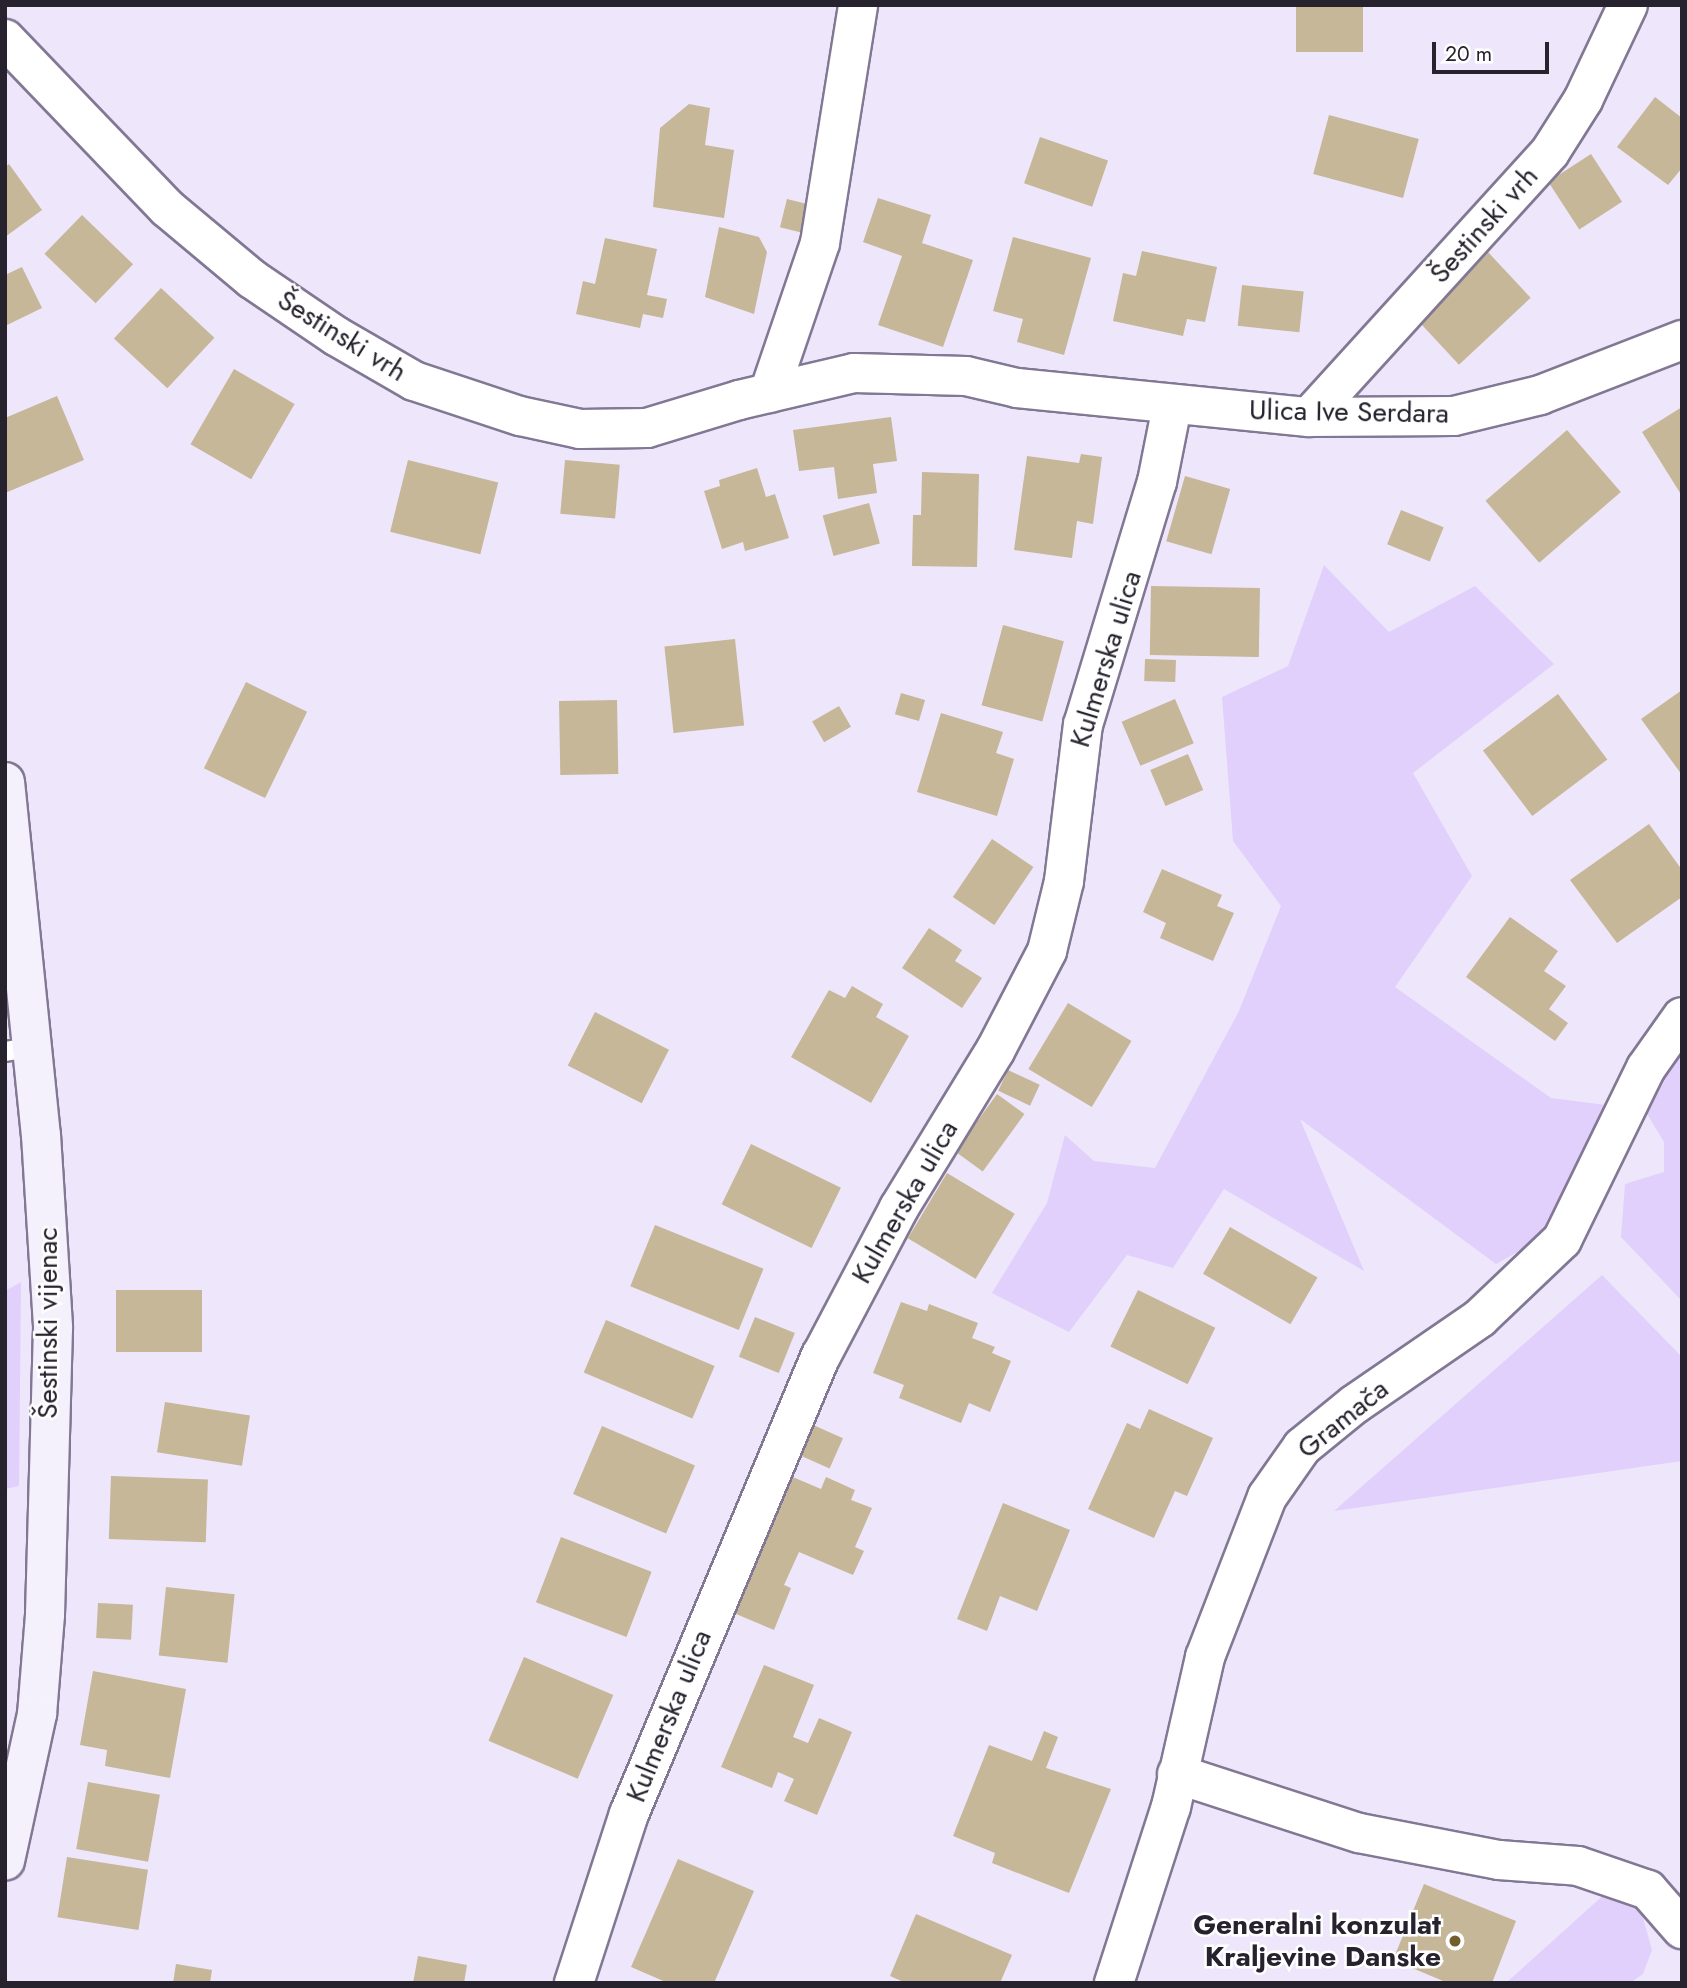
<!DOCTYPE html>
<meta charset="utf-8">
<style>
body{margin:0}
#map{position:relative;width:1687px;height:1988px;overflow:hidden;background:#eee7fb;font-family:Jost,sans-serif}
div>[style]{position:absolute}
[style*='--x']{left:calc(var(--x)*1px);top:calc(var(--y)*1px);width:calc(var(--w)*1px);rotate:calc(var(--a)*1deg)}
.green>*{inset:0;background:#e0d0fb}
.building>*{inset:0;background:#c5b798;transform-origin:0 0}
.roads{filter:drop-shadow(2px 0 #827894) drop-shadow(-2px 0 #827894) drop-shadow(0 2px #827894) drop-shadow(0 -2px #827894)}
.service>*{height:19px;margin:-9.5px;padding:0 9.5px;transform-origin:9.5px;border-radius:9.5px;background:#fff}
.minor>*{height:38px;margin:-19px;padding:0 19px;transform-origin:19px;border-radius:19px;background:#fff}
.tertiary>*{height:38px;margin:-19px;padding:0 19px;transform-origin:19px;border-radius:19px;background:#fff}
.secondary>*{height:38px;margin:-19px;padding:0 19px;transform-origin:19px;border-radius:19px;background:#f5f1fc}
.dots>*{width:19px;height:19px;translate:-50% -50%;box-sizing:border-box;border:4px solid #fff;border-radius:50%}
span{translate:-50% -50%;white-space:nowrap;text-align:center;line-height:1.15;-webkit-text-stroke:5px #fff;paint-order:stroke}
.street-label{font-size:28px;color:#27232e}
.poi-label{font-size:28px;color:#27232e;font-weight:700}
.right{translate:-100% -50%;text-align:right}
.frame{position:absolute;inset:0;border:7px solid #27232e;pointer-events:none}
.scale{position:absolute;left:1432px;top:42px;width:117px;height:32px;box-sizing:border-box;border:4px solid #27232e;border-top:0;padding-left:9px;font-size:21px;line-height:24px;white-space:nowrap;color:#27232e;-webkit-text-stroke:5px #fff;paint-order:stroke}
</style>
<div id="map">
<div class="green">
<i style="clip-path:polygon(1324px 565px,1389px 632px,1475px 586px,1554px 664px,1413px 773px,1472px 876px,1395px 987px,1551px 1098px,1606px 1105px,1537px 1241px,1496px 1264px,1300px 1119px,1364px 1271px,1224px 1189px,1173px 1268px,1127px 1255px,1069px 1332px,992px 1293px,1047px 1203px,1065px 1135px,1094px 1161px,1155px 1168px,1239px 1011px,1281px 906px,1233px 841px,1222px 697px,1288px 666px)"></i>
<i style="clip-path:polygon(1682px 1049px,1682px 1301px,1621px 1237px,1625px 1184px,1664px 1172px,1664px 1142px,1644px 1109px,1660px 1076px)"></i>
<i style="clip-path:polygon(1602px 1275px,1682px 1357px,1682px 1461px,1334px 1511px)"></i>
<i style="clip-path:polygon(21px 1282px,19px 1486px,5px 1489px,5px 1291px)"></i>
<i style="clip-path:polygon(1608px 1891px,1641px 1911px,1652px 1950px,1643px 1974px,1630px 1983px,1506px 1983px)"></i>
</div>
<div class="building">
<i style="left:1296px;top:5px;width:67px;height:47px"></i>
<i style="clip-path:polygon(1655px 97px,1682px 118px,1682px 168px,1668px 185px,1617px 147px)"></i>
<i style="clip-path:polygon(689px 104px,710px 108px,705px 145px,734px 150px,724px 218px,653px 207px,660px 128px)"></i>
<i style="left:1329px;top:115px;width:93px;height:61px;rotate:15deg"></i>
<i style="left:1040px;top:137px;width:72px;height:49px;rotate:19deg"></i>
<i style="left:1591px;top:154px;width:57px;height:51px;rotate:57deg"></i>
<i style="clip-path:polygon(9px 164px,42px 210px,5px 237px,5px 167px)"></i>
<i style="clip-path:polygon(878px 198px,931px 215px,922px 243px,973px 260px,943px 347px,878px 325px,902px 256px,863px 242px)"></i>
<i style="left:787px;top:199px;width:25px;height:29px;rotate:14deg"></i>
<i style="left:82px;top:215px;width:71px;height:54px;rotate:44deg"></i>
<i style="clip-path:polygon(719px 227px,759px 237px,767px 252px,754px 314px,705px 297px)"></i>
<i style="clip-path:polygon(1013px 237px,1091px 258px,1064px 355px,1017px 342px,1023px 319px,993px 311px)"></i>
<i style="clip-path:polygon(605px 238px,657px 249px,647px 295px,667px 299px,663px 318px,643px 314px,640px 328px,576px 314px,583px 281px,595px 284px)"></i>
<i style="clip-path:polygon(1142px 251px,1217px 267px,1205px 322px,1187px 319px,1183px 336px,1113px 321px,1123px 273px,1136px 276px)"></i>
<i style="left:1487px;top:251px;width:64px;height:98px;rotate:47deg"></i>
<i style="clip-path:polygon(22px 267px,42px 308px,5px 326px,5px 275px)"></i>
<i style="left:1242px;top:285px;width:62px;height:41px;rotate:6deg"></i>
<i style="left:161px;top:288px;width:73px;height:69px;rotate:43deg"></i>
<i style="left:234px;top:369px;width:70px;height:87px;rotate:30deg"></i>
<i style="clip-path:polygon(57px 396px,84px 460px,5px 493px,5px 418px)"></i>
<i style="clip-path:polygon(1682px 407px,1682px 496px,1642px 432px)"></i>
<i style="clip-path:polygon(891px 417px,897px 461px,873px 464px,877px 493px,838px 499px,834px 467px,799px 471px,793px 430px)"></i>
<i style="left:1567px;top:430px;width:82px;height:108px;rotate:49deg"></i>
<i style="clip-path:polygon(1081px 454px,1102px 457px,1093px 524px,1077px 521px,1072px 558px,1014px 550px,1027px 456px,1079px 463px)"></i>
<i style="left:408px;top:460px;width:93px;height:74px;rotate:14deg"></i>
<i style="left:565px;top:460px;width:55px;height:54px;rotate:5deg"></i>
<i style="clip-path:polygon(757px 468px,766px 497px,775px 494px,789px 538px,745px 551px,743px 542px,722px 549px,704px 491px,720px 486px,719px 480px)"></i>
<i style="clip-path:polygon(922px 472px,979px 474px,977px 567px,912px 566px,913px 515px,921px 515px)"></i>
<i style="left:1185px;top:476px;width:47px;height:68px;rotate:16deg"></i>
<i style="left:869px;top:503px;width:42px;height:48px;rotate:75deg"></i>
<i style="left:1401px;top:510px;width:46px;height:37px;rotate:22deg"></i>
<i style="left:1151px;top:586px;width:109px;height:69px;rotate:1deg"></i>
<i style="left:1003px;top:625px;width:63px;height:83px;rotate:15deg"></i>
<i style="left:735px;top:639px;width:87px;height:71px;rotate:84deg"></i>
<i style="left:1145px;top:659px;width:31px;height:22px;rotate:2deg"></i>
<i style="left:246px;top:682px;width:68px;height:96px;rotate:26deg"></i>
<i style="clip-path:polygon(1682px 690px,1682px 775px,1641px 719px)"></i>
<i style="left:901px;top:693px;width:25px;height:22px;rotate:16deg"></i>
<i style="left:1558px;top:694px;width:82px;height:94px;rotate:53deg"></i>
<i style="left:1175px;top:699px;width:48px;height:58px;rotate:67deg"></i>
<i style="left:617px;top:700px;width:74px;height:58px;rotate:89deg"></i>
<i style="left:839px;top:706px;width:24px;height:31px;rotate:60deg"></i>
<i style="clip-path:polygon(941px 713px,1003px 732px,996px 753px,1014px 759px,997px 816px,917px 792px)"></i>
<i style="left:1188px;top:754px;width:39px;height:41px;rotate:67deg"></i>
<i style="clip-path:polygon(1649px 824px,1682px 870px,1682px 897px,1617px 943px,1570px 880px)"></i>
<i style="left:992px;top:839px;width:50px;height:70px;rotate:34deg"></i>
<i style="clip-path:polygon(1162px 869px,1222px 895px,1217px 906px,1234px 913px,1213px 961px,1160px 938px,1166px 923px,1143px 912px)"></i>
<i style="clip-path:polygon(1510px 917px,1558px 951px,1544px 971px,1566px 986px,1549px 1009px,1568px 1023px,1555px 1041px,1466px 977px)"></i>
<i style="clip-path:polygon(929px 928px,962px 950px,955px 961px,982px 978px,962px 1008px,902px 968px)"></i>
<i style="clip-path:polygon(852px 986px,883px 1004px,876px 1017px,909px 1036px,871px 1103px,791px 1057px,829px 990px,845px 998px)"></i>
<i style="left:1068px;top:1003px;width:74px;height:77px;rotate:31deg"></i>
<i style="left:595px;top:1012px;width:83px;height:60px;rotate:27deg"></i>
<i style="left:1008px;top:1070px;width:35px;height:23px;rotate:25deg"></i>
<i style="left:997px;top:1094px;width:34px;height:71px;rotate:36deg"></i>
<i style="left:751px;top:1144px;width:100px;height:67px;rotate:26deg"></i>
<i style="left:947px;top:1173px;width:79px;height:76px;rotate:31deg"></i>
<i style="left:655px;top:1225px;width:117px;height:66px;rotate:22deg"></i>
<i style="left:1230px;top:1227px;width:101px;height:54px;rotate:30deg"></i>
<i style="left:116px;top:1290px;width:86px;height:62px"></i>
<i style="left:1138px;top:1290px;width:86px;height:63px;rotate:26deg"></i>
<i style="clip-path:polygon(901px 1302px,927px 1311px,929px 1304px,978px 1323px,972px 1338px,995px 1347px,992px 1353px,1011px 1361px,990px 1412px,969px 1403px,961px 1423px,899px 1398px,904px 1385px,873px 1373px)"></i>
<i style="left:755px;top:1317px;width:43px;height:43px;rotate:22deg"></i>
<i style="left:606px;top:1320px;width:118px;height:57px;rotate:23deg"></i>
<i style="left:165px;top:1402px;width:86px;height:51px;rotate:9deg"></i>
<i style="clip-path:polygon(1149px 1409px,1213px 1438px,1187px 1496px,1175px 1491px,1154px 1538px,1088px 1509px,1127px 1423px,1140px 1429px)"></i>
<i style="left:811px;top:1424px;width:35px;height:33px;rotate:24deg"></i>
<i style="left:602px;top:1426px;width:101px;height:74px;rotate:23deg"></i>
<i style="clip-path:polygon(788px 1475px,821px 1489px,826px 1477px,855px 1490px,851px 1500px,872px 1508px,855px 1547px,864px 1551px,853px 1575px,799px 1552px,784px 1585px,791px 1588px,774px 1630px,729px 1611px)"></i>
<i style="left:111px;top:1476px;width:97px;height:63px;rotate:2deg"></i>
<i style="clip-path:polygon(1003px 1503px,1070px 1530px,1037px 1611px,1000px 1596px,987px 1631px,957px 1619px)"></i>
<i style="left:561px;top:1537px;width:97px;height:70px;rotate:21deg"></i>
<i style="left:166px;top:1587px;width:69px;height:69px;rotate:6deg"></i>
<i style="left:98px;top:1603px;width:35px;height:35px;rotate:3deg"></i>
<i style="left:524px;top:1657px;width:97px;height:91px;rotate:23deg"></i>
<i style="clip-path:polygon(764px 1665px,814px 1685px,793px 1737px,808px 1743px,819px 1718px,852px 1732px,817px 1815px,784px 1801px,794px 1779px,778px 1772px,772px 1788px,721px 1767px)"></i>
<i style="clip-path:polygon(93px 1671px,186px 1689px,170px 1778px,105px 1766px,107px 1750px,80px 1745px)"></i>
<i style="clip-path:polygon(1044px 1731px,1058px 1737px,1046px 1768px,1111px 1789px,1069px 1893px,992px 1863px,995px 1853px,953px 1836px,989px 1745px,1032px 1761px)"></i>
<i style="left:88px;top:1782px;width:73px;height:68px;rotate:10deg"></i>
<i style="left:67px;top:1857px;width:82px;height:61px;rotate:9deg"></i>
<i style="clip-path:polygon(678px 1859px,754px 1891px,714px 1983px,668px 1983px,631px 1967px)"></i>
<i style="clip-path:polygon(1424px 1884px,1516px 1921px,1492px 1983px,1448px 1983px,1393px 1960px)"></i>
<i style="clip-path:polygon(916px 1914px,1012px 1955px,1000px 1983px,906px 1983px,890px 1976px)"></i>
<i style="clip-path:polygon(418px 1956px,467px 1965px,464px 1983px,413px 1983px)"></i>
<i style="clip-path:polygon(176px 1964px,212px 1970px,210px 1983px,173px 1983px)"></i>
</div>
<div class="roads">
<div class="service">
<i style="--x:5;--y:1051;--w:28;--a:-10"></i>
</div>
<div class="minor">
<i style="--x:769;--y:393;--w:158;--a:-71.2"></i>
<i style="--x:820;--y:243;--w:241;--a:-80.9"></i>
<i style="--x:1177;--y:1774;--w:191;--a:18"></i>
<i style="--x:1359;--y:1833;--w:143;--a:10.9"></i>
<i style="--x:1499;--y:1860;--w:79;--a:4.3"></i>
<i style="--x:1578;--y:1866;--w:74;--a:18.9"></i>
<i style="--x:1648;--y:1890;--w:52;--a:48.9"></i>
<i style="--x:574;--y:1983;--w:178;--a:-72"></i>
<i style="--x:629;--y:1814;--w:497;--a:-67.3"></i>
<i style="--x:821;--y:1356;--w:167;--a:-62.2"></i>
<i style="--x:899;--y:1208;--w:184;--a:-58.6"></i>
<i style="--x:995;--y:1051;--w:113;--a:-62.5"></i>
<i style="--x:1047;--y:951;--w:72;--a:-76.3"></i>
<i style="--x:1064;--y:881;--w:157;--a:-83.1"></i>
<i style="--x:1083;--y:725;--w:254;--a:-73.1"></i>
<i style="--x:1157;--y:482;--w:77;--a:-78.8"></i>
<i style="--x:1114;--y:1983;--w:185;--a:-72.1"></i>
<i style="--x:1171;--y:1807;--w:154;--a:-77.2"></i>
<i style="--x:1205;--y:1657;--w:172;--a:-68.8"></i>
<i style="--x:1267;--y:1497;--w:61;--a:-55"></i>
<i style="--x:1302;--y:1447;--w:68;--a:-39.1"></i>
<i style="--x:1355;--y:1404;--w:152;--a:-34.5"></i>
<i style="--x:1480;--y:1318;--w:113;--a:-43.6"></i>
<i style="--x:1562;--y:1240;--w:191;--a:-64"></i>
<i style="--x:1646;--y:1068;--w:62;--a:-54.8"></i>
</div>
<div class="tertiary">
<i style="--x:5;--y:39;--w:234;--a:46.2"></i>
<i style="--x:167;--y:208;--w:111;--a:39.9"></i>
<i style="--x:252;--y:279;--w:102;--a:34.2"></i>
<i style="--x:336;--y:336;--w:90;--a:30"></i>
<i style="--x:414;--y:381;--w:112;--a:18.3"></i>
<i style="--x:520;--y:416;--w:61;--a:12.2"></i>
<i style="--x:580;--y:429;--w:67;--a:-0.9"></i>
<i style="--x:647;--y:428;--w:96;--a:-16.9"></i>
<i style="--x:739;--y:400;--w:118;--a:-13.2"></i>
<i style="--x:854;--y:373;--w:112;--a:1.5"></i>
<i style="--x:966;--y:376;--w:52;--a:13.2"></i>
<i style="--x:1017;--y:388;--w:293;--a:5.7"></i>
<i style="--x:1309;--y:417;--w:145;--a:-0.4"></i>
<i style="--x:1454;--y:416;--w:89;--a:-13.7"></i>
<i style="--x:1540;--y:395;--w:152;--a:-21.2"></i>
<i style="--x:1309;--y:417;--w:358;--a:-47.7"></i>
<i style="--x:1550;--y:152;--w:62;--a:-57.6"></i>
<i style="--x:1583;--y:100;--w:105;--a:-64.7"></i>
</div>
<div class="secondary">
<i style="--x:5;--y:782;--w:355;--a:84.2"></i>
<i style="--x:41;--y:1135;--w:193;--a:86.4"></i>
<i style="--x:53;--y:1328;--w:287;--a:91.6"></i>
<i style="--x:45;--y:1615;--w:99;--a:94.6"></i>
<i style="--x:37;--y:1714;--w:150;--a:102.3"></i>
</div>
</div>
<div class="dots">
<i style="left:1455px;top:1941px;background:#735e2d"></i>
</div>
<div class="street-label">
<span style="left:1484px;top:225px;rotate:-48deg">Šestinski vrh</span>
<span style="left:342px;top:336px;rotate:32deg">Šestinski vrh</span>
<span style="left:1349px;top:412px;rotate:1deg">Ulica Ive Serdara</span>
<span style="left:1106px;top:659px;rotate:-73deg">Kulmerska ulica</span>
<span style="left:905px;top:1202px;rotate:-60deg">Kulmerska ulica</span>
<span style="left:48px;top:1323px;rotate:-90deg">Šestinski vijenac</span>
<span style="left:1343px;top:1419px;rotate:-39deg">Gramača</span>
<span style="left:669px;top:1716px;rotate:-68deg">Kulmerska ulica</span>
</div>
<div class="poi-label">
<span class="right" style="left:1441px;top:1941px">Generalni konzulat<br>Kraljevine Danske</span>
</div>
<div class="frame"></div>
<div class="scale">20 m</div>
</div>
